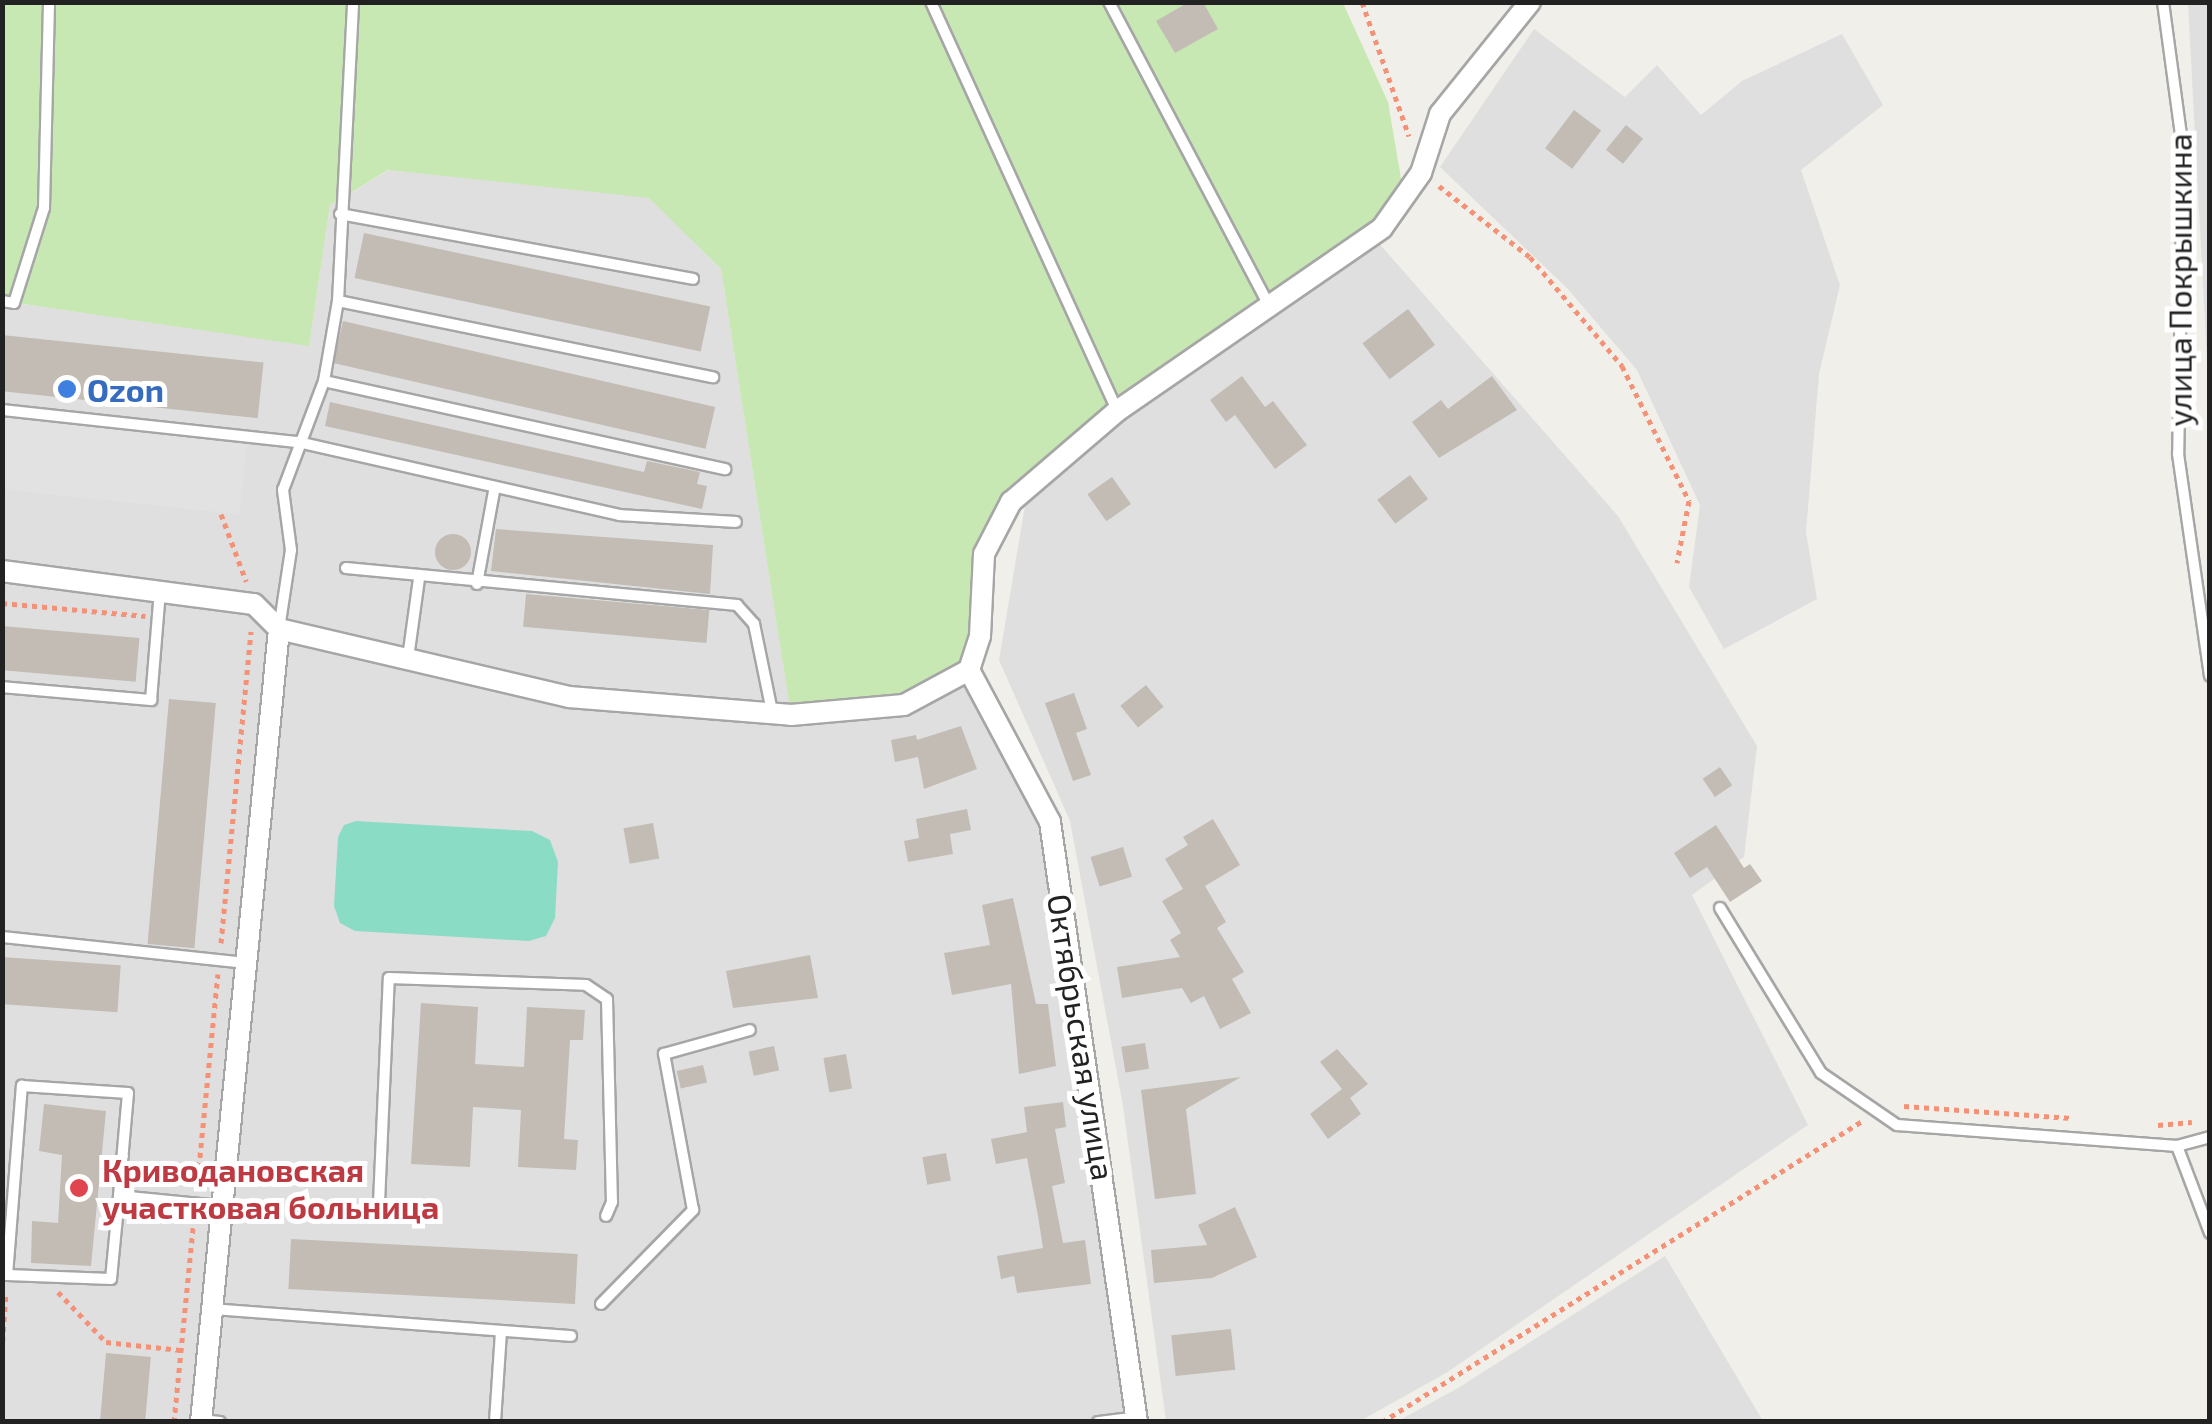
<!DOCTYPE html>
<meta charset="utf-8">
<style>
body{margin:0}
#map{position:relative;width:2212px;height:1424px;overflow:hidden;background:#f1efe9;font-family:"Exo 2",sans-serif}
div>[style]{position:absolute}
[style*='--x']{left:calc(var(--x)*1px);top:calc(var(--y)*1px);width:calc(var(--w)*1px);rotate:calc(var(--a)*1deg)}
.residential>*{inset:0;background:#e0dfdf}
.grass>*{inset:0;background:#c7e8b2}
.pitch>*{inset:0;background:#8bdcc5}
.parking>*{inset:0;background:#e2e2e2;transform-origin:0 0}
.building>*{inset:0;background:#c2bcb5;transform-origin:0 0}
.round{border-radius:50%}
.path>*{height:5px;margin-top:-2.5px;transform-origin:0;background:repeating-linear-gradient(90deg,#f49177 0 5px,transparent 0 10px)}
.roads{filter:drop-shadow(2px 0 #a6a6a6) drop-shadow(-2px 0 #a6a6a6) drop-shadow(0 2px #a6a6a6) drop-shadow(0 -2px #a6a6a6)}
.lane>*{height:10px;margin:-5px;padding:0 5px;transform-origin:5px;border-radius:5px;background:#fff}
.street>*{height:20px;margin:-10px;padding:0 10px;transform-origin:10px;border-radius:10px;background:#fff}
.dots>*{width:28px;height:28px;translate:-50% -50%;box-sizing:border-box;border:5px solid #fff;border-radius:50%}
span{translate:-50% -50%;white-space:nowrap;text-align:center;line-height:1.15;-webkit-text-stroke:10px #fff;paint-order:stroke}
.street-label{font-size:32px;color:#222}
.shop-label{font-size:32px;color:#366cbe;font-weight:700}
.left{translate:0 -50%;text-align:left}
.health-label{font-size:32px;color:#be3a42;font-weight:700}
.frame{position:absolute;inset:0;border:5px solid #222;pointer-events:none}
</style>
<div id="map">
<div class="residential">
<i style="clip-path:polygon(2188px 3px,2209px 3px,2209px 398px)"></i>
<i style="clip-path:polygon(1534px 29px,1625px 97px,1657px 65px,1701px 115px,1742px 81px,1842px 34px,1883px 105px,1801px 170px,1840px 285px,1819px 374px,1806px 532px,1817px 599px,1724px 649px,1689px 587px,1700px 505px,1637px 370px,1567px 288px,1440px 167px)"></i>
<i style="clip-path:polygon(389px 170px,649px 197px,721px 269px,791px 714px,969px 670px,1050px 822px,1137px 1421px,3px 1421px,2px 301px,309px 345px,330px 205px)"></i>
<i style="clip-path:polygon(1377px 241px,1618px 516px,1757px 746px,1744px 857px,1692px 895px,1808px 1125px,1446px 1373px,1360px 1421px,1166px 1421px,1123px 1106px,1070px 821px,999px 660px,1027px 494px,1063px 451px)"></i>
<i style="clip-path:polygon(1665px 1256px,1763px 1421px,1398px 1421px,1458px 1388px)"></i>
</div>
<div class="grass">
<i style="clip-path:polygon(2px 3px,1343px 3px,1388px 102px,1405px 202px,1011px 502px,984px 554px,969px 670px,904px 705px,791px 715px,721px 269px,649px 198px,388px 170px,330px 205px,309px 346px,3px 301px)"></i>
</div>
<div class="pitch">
<i style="clip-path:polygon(356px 821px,532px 831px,550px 840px,558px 862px,555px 918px,546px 936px,529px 941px,355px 931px,340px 923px,334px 906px,338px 837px,344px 825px)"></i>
</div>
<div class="parking">
<i style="left:3px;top:410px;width:246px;height:79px;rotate:6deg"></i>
</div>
<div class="building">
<i style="clip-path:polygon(1189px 2px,1203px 2px,1218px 29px,1175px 53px,1156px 21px)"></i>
<i style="left:1574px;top:110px;width:34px;height:48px;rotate:37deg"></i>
<i style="left:1626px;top:125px;width:22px;height:32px;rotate:39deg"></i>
<i style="left:364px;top:233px;width:354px;height:46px;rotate:12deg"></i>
<i style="left:1408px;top:309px;width:45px;height:57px;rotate:53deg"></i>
<i style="left:343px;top:321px;width:382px;height:43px;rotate:13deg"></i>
<i style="left:2px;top:335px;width:263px;height:56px;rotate:6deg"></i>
<i style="clip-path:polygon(1242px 376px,1265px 407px,1273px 401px,1307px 445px,1275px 469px,1235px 415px,1226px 422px,1210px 400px)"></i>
<i style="clip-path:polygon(1492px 376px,1517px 410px,1439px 458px,1412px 422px,1441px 400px,1448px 409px)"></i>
<i style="clip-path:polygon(330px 402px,644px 472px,647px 461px,700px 472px,697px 484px,707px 486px,702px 509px,325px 426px)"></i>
<i style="left:1410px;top:475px;width:30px;height:41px;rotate:53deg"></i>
<i style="left:1112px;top:477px;width:33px;height:30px;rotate:55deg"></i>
<i style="clip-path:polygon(496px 529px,713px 545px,710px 594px,491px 571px)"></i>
<i class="round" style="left:435px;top:534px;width:36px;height:36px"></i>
<i style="left:526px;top:594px;width:184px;height:33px;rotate:5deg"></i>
<i style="left:2px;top:626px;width:138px;height:44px;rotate:5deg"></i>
<i style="left:1146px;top:685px;width:28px;height:33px;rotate:51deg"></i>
<i style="clip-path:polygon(1074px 693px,1087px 729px,1076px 733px,1091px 775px,1073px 781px,1045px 703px)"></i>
<i style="left:169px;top:699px;width:47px;height:246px;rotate:5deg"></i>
<i style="clip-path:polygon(961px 726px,977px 769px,924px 789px,918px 757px,895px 762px,891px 740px,916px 735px,917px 740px)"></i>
<i style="left:1720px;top:767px;width:22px;height:21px;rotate:56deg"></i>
<i style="clip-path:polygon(967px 809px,971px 830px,950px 834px,953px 854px,908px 862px,904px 841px,919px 838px,916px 819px)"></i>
<i style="clip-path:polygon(1213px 819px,1240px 865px,1205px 886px,1226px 922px,1217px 928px,1244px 972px,1232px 979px,1251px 1013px,1220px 1029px,1204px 996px,1191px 1003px,1182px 988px,1122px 998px,1117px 967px,1180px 957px,1170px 940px,1181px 933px,1162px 901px,1183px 889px,1165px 859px,1188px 845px,1183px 837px)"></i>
<i style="left:653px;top:823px;width:36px;height:30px;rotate:80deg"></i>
<i style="clip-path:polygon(1716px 825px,1744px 868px,1750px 864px,1762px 881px,1730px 902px,1707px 867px,1690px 878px,1674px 853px)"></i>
<i style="left:1123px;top:847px;width:31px;height:34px;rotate:73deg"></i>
<i style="clip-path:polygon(1013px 898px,1036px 1004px,1048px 1004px,1056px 1066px,1019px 1074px,1011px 984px,952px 995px,944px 953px,990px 945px,982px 905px)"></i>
<i style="clip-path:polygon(810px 955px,818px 998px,733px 1008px,726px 971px)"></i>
<i style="left:2px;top:957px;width:119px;height:47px;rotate:4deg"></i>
<i style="clip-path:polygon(421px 1003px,478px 1007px,475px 1064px,524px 1067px,527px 1007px,585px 1010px,583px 1040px,570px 1040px,564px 1139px,578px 1140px,576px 1170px,518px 1167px,521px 1110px,473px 1107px,470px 1167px,411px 1164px)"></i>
<i style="left:1145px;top:1043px;width:26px;height:24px;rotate:81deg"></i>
<i style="left:774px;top:1046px;width:25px;height:26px;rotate:78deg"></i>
<i style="clip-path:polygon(1337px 1049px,1368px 1084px,1350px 1098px,1361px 1114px,1328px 1139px,1310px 1114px,1342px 1089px,1320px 1062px)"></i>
<i style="left:846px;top:1054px;width:35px;height:23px;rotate:80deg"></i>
<i style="left:703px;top:1065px;width:18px;height:27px;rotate:77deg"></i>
<i style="clip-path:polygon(1241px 1077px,1186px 1109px,1196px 1194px,1155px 1199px,1141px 1090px)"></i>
<i style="clip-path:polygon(1063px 1102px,1066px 1127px,1055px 1129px,1065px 1183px,1052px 1186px,1063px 1243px,1085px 1240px,1091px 1284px,1017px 1293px,1014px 1276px,1001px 1279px,997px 1256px,1043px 1248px,1038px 1216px,1027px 1158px,996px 1164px,991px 1139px,1027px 1132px,1024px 1107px)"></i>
<i style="clip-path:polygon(44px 1104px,106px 1111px,91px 1266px,31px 1263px,32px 1221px,58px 1223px,62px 1155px,39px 1151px)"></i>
<i style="left:946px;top:1153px;width:28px;height:24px;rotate:80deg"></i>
<i style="clip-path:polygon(1235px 1207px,1257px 1257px,1212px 1278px,1154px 1283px,1151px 1250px,1207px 1245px,1198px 1225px)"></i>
<i style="left:291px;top:1239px;width:287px;height:50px;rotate:3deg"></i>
<i style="left:1231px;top:1329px;width:41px;height:60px;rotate:84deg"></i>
<i style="left:106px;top:1353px;width:45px;height:69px;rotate:5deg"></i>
</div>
<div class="path">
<i style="--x:1362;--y:2;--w:142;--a:70.7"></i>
<i style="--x:1439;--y:186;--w:115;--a:38"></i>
<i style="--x:1530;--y:257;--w:143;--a:49.8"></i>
<i style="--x:1622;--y:366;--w:151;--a:63.6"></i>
<i style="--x:1689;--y:501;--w:63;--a:101"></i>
<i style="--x:221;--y:514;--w:72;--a:69.5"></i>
<i style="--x:2;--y:603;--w:144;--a:5.2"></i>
<i style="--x:221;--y:943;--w:313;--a:-84.5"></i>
<i style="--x:1904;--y:1106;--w:168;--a:4.1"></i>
<i style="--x:2158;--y:1125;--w:34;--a:-5"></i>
<i style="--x:197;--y:1187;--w:214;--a:-84.4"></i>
<i style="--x:58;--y:1292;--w:69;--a:46.2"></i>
<i style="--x:106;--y:1342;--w:75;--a:6.1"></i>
<i style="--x:2;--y:1351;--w:58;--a:-86.1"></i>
<i style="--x:174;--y:1422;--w:205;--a:-84.4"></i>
<i style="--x:1382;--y:1422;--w:567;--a:-32.09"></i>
</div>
<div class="roads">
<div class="lane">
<i style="--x:931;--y:2;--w:448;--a:65.5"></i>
<i style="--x:1109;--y:2;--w:345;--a:62.2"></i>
<i style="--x:2163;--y:2;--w:148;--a:82.3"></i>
<i style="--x:2183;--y:149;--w:305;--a:90.9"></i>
<i style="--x:2178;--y:454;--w:224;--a:81.8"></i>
<i style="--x:340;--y:214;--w:359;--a:10.4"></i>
<i style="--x:2;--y:301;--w:12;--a:9"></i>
<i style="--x:14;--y:303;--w:100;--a:-72.5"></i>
<i style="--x:44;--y:208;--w:206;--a:-88.6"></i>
<i style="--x:338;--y:301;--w:383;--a:11.5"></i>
<i style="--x:324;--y:381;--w:411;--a:12.4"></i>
<i style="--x:2;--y:410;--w:298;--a:6.2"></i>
<i style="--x:298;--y:442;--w:329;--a:12.8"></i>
<i style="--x:619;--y:515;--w:117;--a:3.4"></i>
<i style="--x:346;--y:568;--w:393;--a:5.4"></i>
<i style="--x:737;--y:605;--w:25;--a:48"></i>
<i style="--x:754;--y:624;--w:90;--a:78.4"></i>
<i style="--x:477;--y:584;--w:95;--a:-79.6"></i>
<i style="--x:279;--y:629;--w:80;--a:-81.4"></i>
<i style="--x:291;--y:550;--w:61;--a:-97.6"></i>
<i style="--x:283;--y:490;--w:116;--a:-69.4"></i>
<i style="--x:324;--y:381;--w:81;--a:-80.1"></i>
<i style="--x:338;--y:301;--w:299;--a:-87.1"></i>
<i style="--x:408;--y:658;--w:80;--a:-82.1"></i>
<i style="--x:2;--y:687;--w:150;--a:5"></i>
<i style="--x:151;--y:700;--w:109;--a:-85.3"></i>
<i style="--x:1720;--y:908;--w:193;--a:58.5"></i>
<i style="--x:1821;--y:1073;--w:92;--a:34.4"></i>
<i style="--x:1897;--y:1125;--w:281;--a:4.3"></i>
<i style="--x:2177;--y:1146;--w:34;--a:-15"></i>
<i style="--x:2;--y:937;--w:245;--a:6.1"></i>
<i style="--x:2177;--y:1146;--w:93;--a:69.2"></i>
<i style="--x:119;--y:1196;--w:83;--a:95.5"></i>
<i style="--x:111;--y:1279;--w:104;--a:-177.8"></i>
<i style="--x:7;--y:1275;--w:190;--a:-85.5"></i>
<i style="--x:22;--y:1086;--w:106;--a:3.8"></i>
<i style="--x:128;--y:1093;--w:103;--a:95"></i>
<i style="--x:119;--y:1196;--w:102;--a:5.6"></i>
<i style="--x:379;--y:1203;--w:225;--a:-87.5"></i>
<i style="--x:389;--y:978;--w:197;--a:2"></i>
<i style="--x:586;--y:985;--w:25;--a:34"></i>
<i style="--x:607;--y:999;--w:203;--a:88.6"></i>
<i style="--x:612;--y:1202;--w:15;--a:113"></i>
<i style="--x:601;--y:1304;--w:132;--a:-45.6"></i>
<i style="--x:693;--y:1210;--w:159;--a:-100.5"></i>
<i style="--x:664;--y:1054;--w:89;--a:-15.6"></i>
<i style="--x:212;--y:1309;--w:360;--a:4.3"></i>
<i style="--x:201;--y:1420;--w:19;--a:6"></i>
<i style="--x:495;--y:1422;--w:90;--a:-86.2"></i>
<i style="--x:1098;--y:1422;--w:38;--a:-7"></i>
</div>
<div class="street">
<i style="--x:2;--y:571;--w:254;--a:7.5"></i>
<i style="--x:254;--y:604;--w:35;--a:45"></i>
<i style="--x:279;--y:629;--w:298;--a:13.2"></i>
<i style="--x:569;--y:697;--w:223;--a:4.6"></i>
<i style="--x:791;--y:715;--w:113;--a:-5.1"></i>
<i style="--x:904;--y:705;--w:74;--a:-28.3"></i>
<i style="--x:969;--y:670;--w:36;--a:-72"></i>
<i style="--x:980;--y:636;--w:82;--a:-87.2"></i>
<i style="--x:984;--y:554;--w:59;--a:-62.6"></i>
<i style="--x:1011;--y:502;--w:140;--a:-40.6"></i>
<i style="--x:1117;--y:411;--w:322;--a:-34.6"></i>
<i style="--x:1382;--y:228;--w:67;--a:-54.7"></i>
<i style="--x:1421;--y:173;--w:62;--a:-72.1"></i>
<i style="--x:1440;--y:114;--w:144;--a:-51.2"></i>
<i style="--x:969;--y:670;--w:172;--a:61.9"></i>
<i style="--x:1050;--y:822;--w:606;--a:81.75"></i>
<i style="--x:201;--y:1422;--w:797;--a:-84.38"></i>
</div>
</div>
<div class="dots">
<i style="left:67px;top:389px;background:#3f7fe0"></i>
<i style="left:79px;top:1188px;background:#e0444e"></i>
</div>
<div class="street-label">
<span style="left:2179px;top:280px;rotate:-90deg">улица Покрышкина</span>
<span style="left:1082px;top:1037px;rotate:81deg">Октябрьская улица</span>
</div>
<div class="shop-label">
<span class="left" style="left:87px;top:389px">Ozon</span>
</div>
<div class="health-label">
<span class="left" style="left:102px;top:1188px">Криводановская<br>участковая больница</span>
</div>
<div class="frame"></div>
</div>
